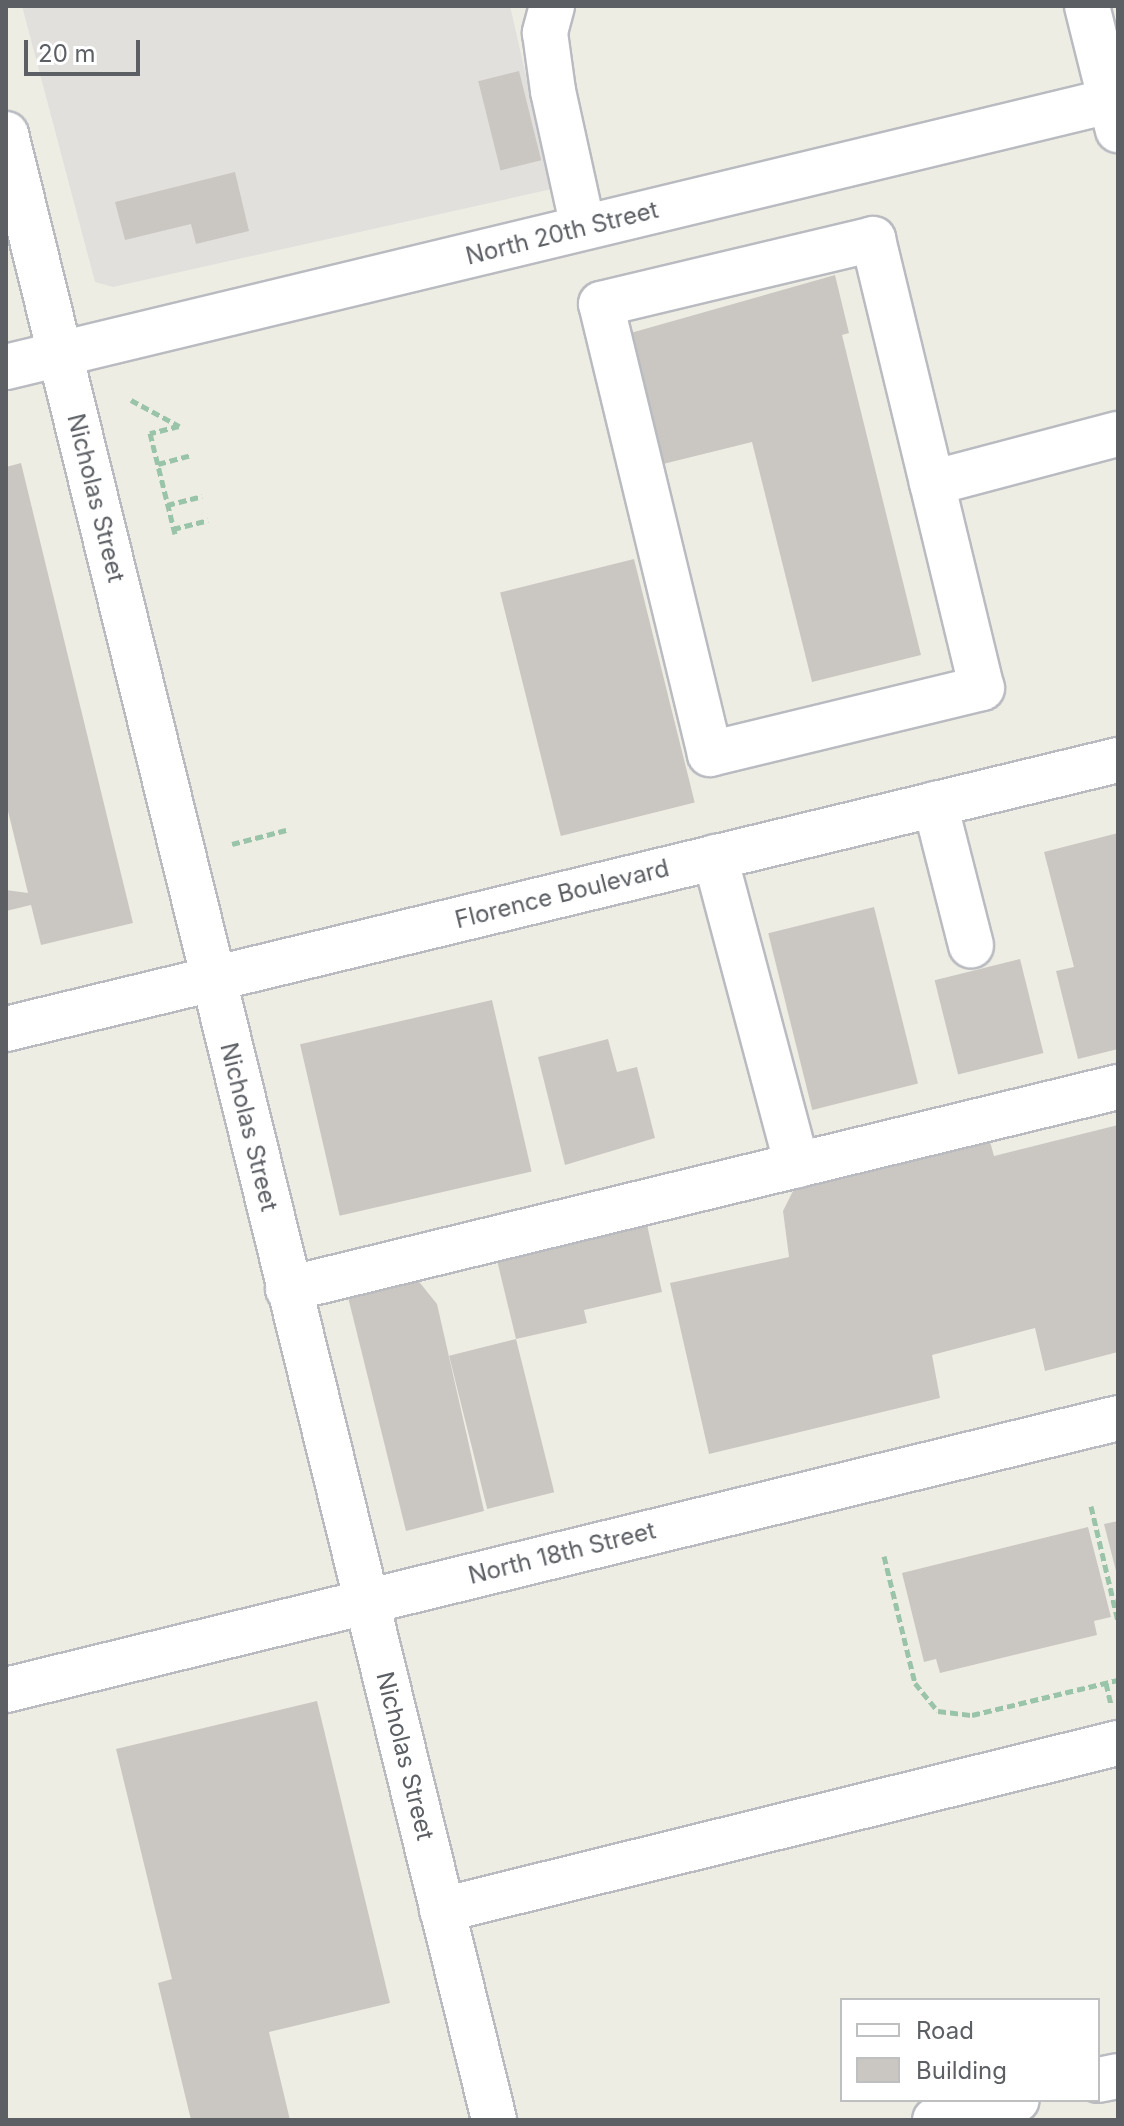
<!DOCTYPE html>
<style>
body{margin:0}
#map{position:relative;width:1124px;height:2126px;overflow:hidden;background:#eeede4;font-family:Inter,sans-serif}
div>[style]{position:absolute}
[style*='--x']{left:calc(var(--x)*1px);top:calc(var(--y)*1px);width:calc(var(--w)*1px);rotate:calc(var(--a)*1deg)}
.industrial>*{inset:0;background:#e2e0dc}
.building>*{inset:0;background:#cac7c2;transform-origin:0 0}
.path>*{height:5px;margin-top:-2.5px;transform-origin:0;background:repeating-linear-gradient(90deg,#99c4a9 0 8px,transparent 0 12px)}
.roads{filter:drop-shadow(2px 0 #b9bbc0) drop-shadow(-2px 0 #b9bbc0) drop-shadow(0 2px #b9bbc0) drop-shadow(0 -2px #b9bbc0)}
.minor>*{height:44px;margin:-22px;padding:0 22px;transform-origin:22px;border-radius:22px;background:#fff}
span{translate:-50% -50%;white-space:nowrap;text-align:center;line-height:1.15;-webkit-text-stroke:7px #fff;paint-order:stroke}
.street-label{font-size:24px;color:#5c5f64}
.frame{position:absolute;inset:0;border:8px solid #5c5f64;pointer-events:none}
.legend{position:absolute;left:840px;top:1998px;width:260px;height:104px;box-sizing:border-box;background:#fff;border:2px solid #bebfc1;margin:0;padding:10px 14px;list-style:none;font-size:24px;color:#5c5f64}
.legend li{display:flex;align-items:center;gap:16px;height:40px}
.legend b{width:40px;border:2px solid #bebfc1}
.scale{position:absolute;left:24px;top:40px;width:116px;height:36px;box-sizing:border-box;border:4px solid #5c5f64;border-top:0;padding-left:10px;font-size:24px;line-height:28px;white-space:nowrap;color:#5c5f64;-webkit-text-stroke:6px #fff;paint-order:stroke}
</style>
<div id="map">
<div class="industrial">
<i style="clip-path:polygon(22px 6px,510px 6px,552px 189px,113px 287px,95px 282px)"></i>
</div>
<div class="building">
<i style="left:519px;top:71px;width:92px;height:42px;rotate:76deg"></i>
<i style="clip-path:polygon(235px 172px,249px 231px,196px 244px,191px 224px,125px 240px,115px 202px)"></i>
<i style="clip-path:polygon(835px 275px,849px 333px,842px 335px,921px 655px,812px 682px,752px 442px,659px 465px,627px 334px)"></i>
<i style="clip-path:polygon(21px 463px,133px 923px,41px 945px,31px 905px,6px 911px,6px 890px,28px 893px,6px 803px,6px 467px)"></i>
<i style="left:634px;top:559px;width:251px;height:138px;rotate:76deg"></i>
<i style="clip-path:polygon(1118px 833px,1118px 1049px,1078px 1059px,1056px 971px,1074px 967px,1044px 852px)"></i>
<i style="left:874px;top:907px;width:182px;height:109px;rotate:76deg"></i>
<i style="left:1020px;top:959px;width:97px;height:88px;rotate:76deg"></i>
<i style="left:492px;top:1000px;width:176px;height:197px;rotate:77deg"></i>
<i style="clip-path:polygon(608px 1039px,617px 1072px,637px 1067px,655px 1138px,565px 1165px,538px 1057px)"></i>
<i style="clip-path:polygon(1118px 1125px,1118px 1352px,1045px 1371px,1035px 1328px,932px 1355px,940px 1398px,709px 1454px,670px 1283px,789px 1257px,783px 1211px,796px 1185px,989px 1138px,994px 1156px)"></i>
<i style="clip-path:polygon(646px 1220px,662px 1292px,584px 1310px,587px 1323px,516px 1339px,495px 1252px)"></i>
<i style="clip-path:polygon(412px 1273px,437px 1304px,484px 1511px,406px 1531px,346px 1289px)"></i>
<i style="left:516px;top:1339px;width:158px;height:69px;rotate:76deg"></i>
<i style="clip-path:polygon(1118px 1521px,1118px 1575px,1117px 1575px,1104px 1524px)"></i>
<i style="clip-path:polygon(1088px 1527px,1111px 1617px,1094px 1621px,1097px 1635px,940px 1673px,936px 1659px,924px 1662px,902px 1573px)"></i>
<i style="clip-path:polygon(317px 1701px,390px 2003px,269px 2032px,290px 2120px,191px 2120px,158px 1983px,172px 1979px,116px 1749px)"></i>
</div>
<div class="path">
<i style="--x:131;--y:400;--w:55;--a:28.4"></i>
<i style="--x:179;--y:426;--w:30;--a:166"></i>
<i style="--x:150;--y:433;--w:104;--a:76.1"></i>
<i style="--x:158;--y:464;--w:35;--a:-15"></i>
<i style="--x:167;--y:505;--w:36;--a:-14"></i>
<i style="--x:173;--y:529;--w:36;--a:-14"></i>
<i style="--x:232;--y:844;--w:56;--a:-14.5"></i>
<i style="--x:1091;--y:1506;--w:118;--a:76.8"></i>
<i style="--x:884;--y:1556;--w:131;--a:76.3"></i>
<i style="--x:915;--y:1683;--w:36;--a:51"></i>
<i style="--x:938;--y:1711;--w:34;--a:7"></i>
<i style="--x:972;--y:1715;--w:150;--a:-13.5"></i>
<i style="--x:1106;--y:1683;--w:23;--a:77"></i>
</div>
<div class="roads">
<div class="minor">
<i style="--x:552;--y:6;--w:28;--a:105"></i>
<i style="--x:545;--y:33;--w:59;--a:82.1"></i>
<i style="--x:553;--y:91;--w:139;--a:77.6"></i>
<i style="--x:1087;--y:6;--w:128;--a:76"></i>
<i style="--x:6;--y:134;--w:2045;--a:76.19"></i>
<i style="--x:873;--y:239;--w:462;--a:76.4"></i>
<i style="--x:982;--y:688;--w:280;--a:166.4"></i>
<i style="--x:710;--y:754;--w:463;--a:-103.6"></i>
<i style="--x:601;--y:304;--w:280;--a:-13.4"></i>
<i style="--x:6;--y:367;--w:1144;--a:-13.55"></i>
<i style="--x:932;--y:483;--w:192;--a:-14.8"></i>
<i style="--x:935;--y:804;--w:146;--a:75.7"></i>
<i style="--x:715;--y:857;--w:319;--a:75.1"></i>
<i style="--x:6;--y:1029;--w:1144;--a:-13.6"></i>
<i style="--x:288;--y:1289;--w:854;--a:-13.68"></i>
<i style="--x:6;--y:1690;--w:1145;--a:-13.74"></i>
<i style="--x:442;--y:1910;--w:696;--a:-13.88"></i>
<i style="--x:1098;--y:2080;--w:20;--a:-11"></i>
<i style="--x:935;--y:2120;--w:84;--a:-13.7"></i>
</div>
</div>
<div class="street-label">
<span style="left:562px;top:233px;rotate:-14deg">North 20th Street</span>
<span style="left:96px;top:498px;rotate:76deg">Nicholas Street</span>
<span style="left:562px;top:894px;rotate:-14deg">Florence Boulevard</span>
<span style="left:249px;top:1127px;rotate:76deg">Nicholas Street</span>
<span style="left:562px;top:1553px;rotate:-14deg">North 18th Street</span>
<span style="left:405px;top:1756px;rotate:76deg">Nicholas Street</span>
</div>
<div class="frame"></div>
<ul class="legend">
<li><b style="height:10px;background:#fff"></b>Road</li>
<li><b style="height:22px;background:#cac7c2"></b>Building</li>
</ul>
<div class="scale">20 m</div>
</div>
